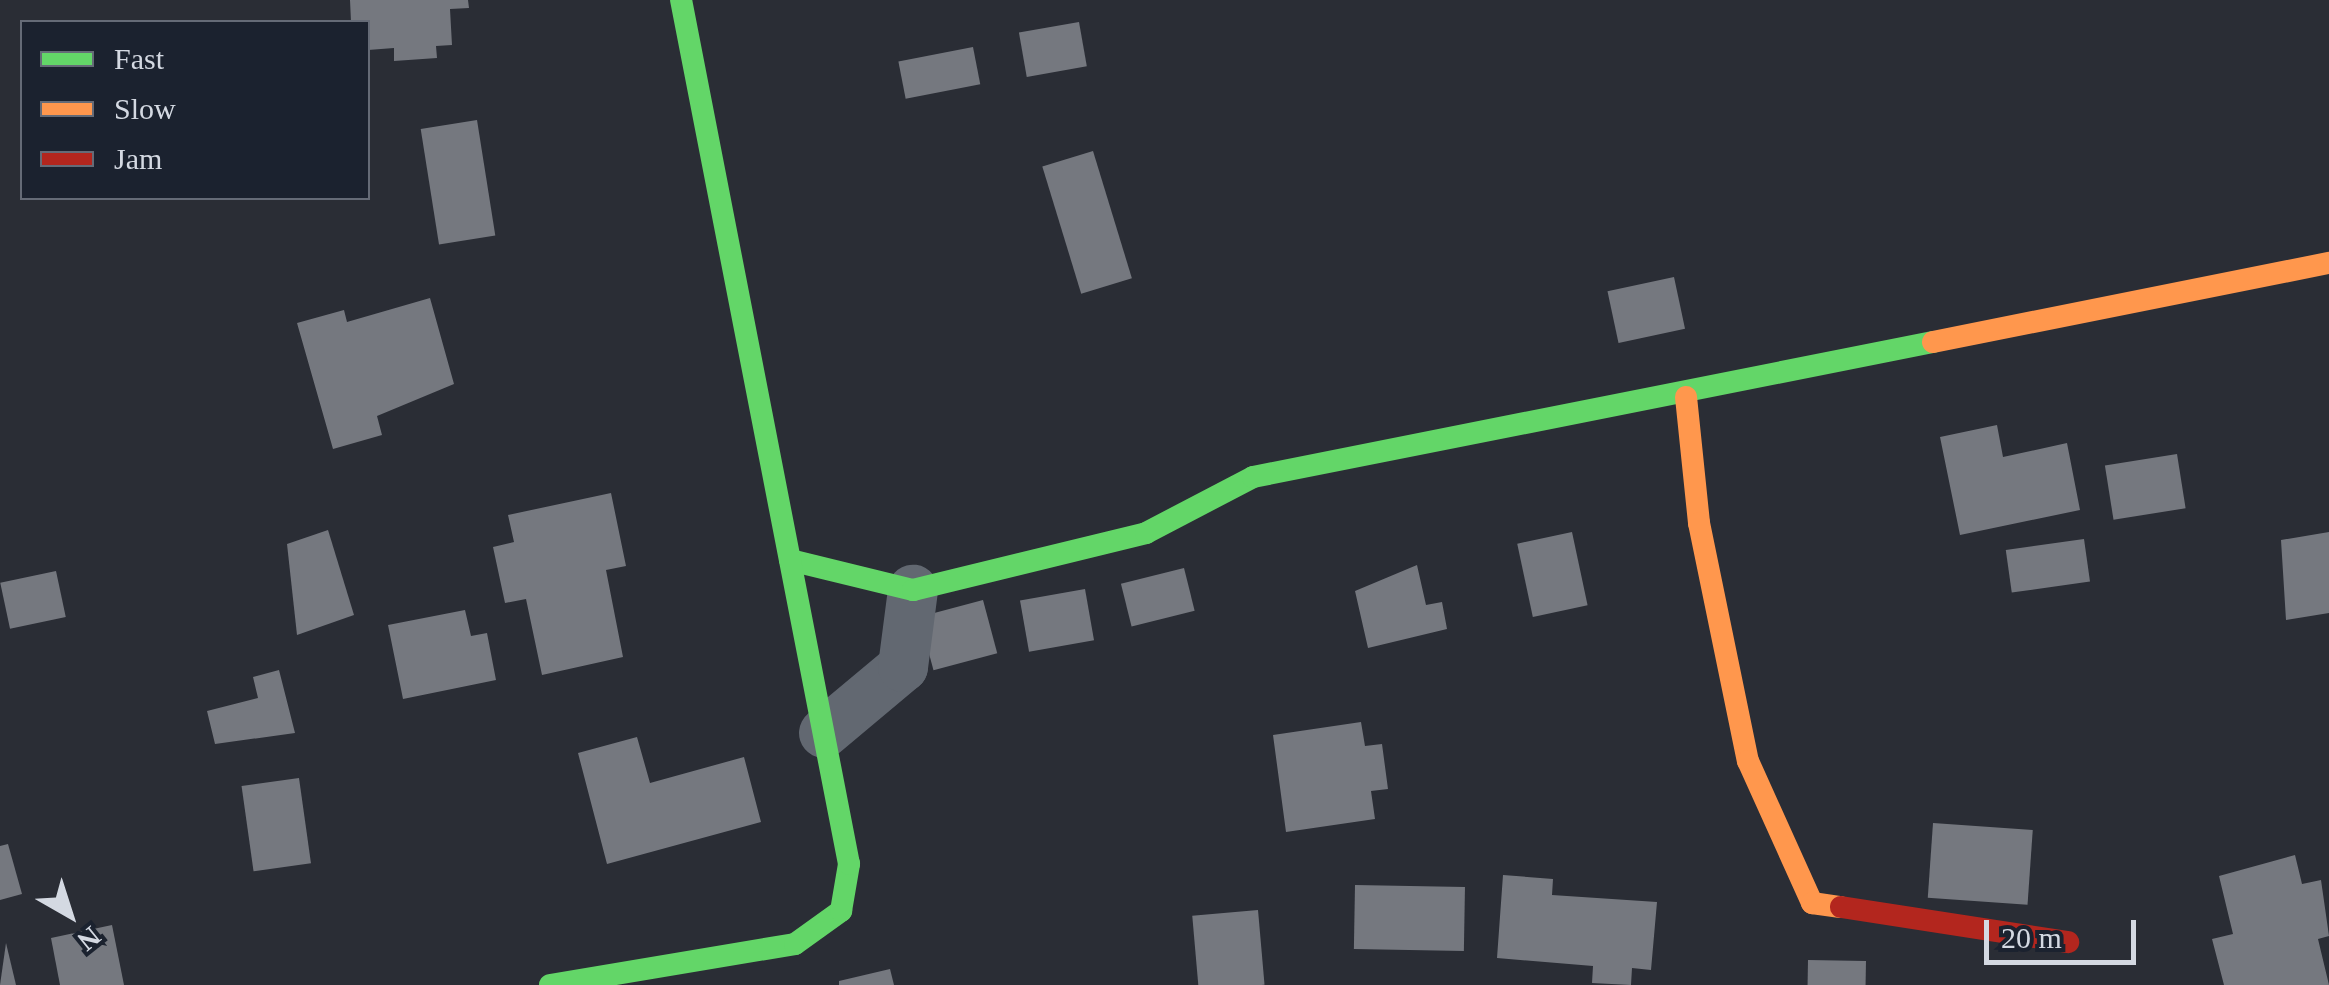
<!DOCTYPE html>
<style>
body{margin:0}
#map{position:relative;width:2329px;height:985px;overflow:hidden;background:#2a2d35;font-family:Georgia,serif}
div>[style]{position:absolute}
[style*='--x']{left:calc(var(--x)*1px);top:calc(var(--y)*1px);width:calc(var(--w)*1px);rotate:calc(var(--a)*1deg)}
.building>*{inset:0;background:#75787f;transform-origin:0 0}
.street>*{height:50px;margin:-25px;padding:0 25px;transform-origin:25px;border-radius:25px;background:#626871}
.fast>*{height:22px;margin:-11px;padding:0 11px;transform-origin:11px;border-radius:11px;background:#63d668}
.slow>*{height:22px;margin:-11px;padding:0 11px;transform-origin:11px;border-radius:11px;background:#ff974d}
.jam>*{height:22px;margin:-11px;padding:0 11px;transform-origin:11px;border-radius:11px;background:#b3261e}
span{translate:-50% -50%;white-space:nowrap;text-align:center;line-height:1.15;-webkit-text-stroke:10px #1b222f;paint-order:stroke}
.legend{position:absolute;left:20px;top:20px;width:350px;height:180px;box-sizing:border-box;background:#1b222f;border:2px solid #656b77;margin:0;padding:12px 18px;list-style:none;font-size:30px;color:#d4d9e2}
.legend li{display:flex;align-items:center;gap:20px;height:50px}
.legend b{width:50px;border:2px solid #656b77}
.north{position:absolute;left:20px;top:865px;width:100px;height:100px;-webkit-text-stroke:8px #1b222f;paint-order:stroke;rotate:141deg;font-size:28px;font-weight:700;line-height:40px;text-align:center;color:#d4d9e2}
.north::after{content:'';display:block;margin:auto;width:35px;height:45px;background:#d4d9e2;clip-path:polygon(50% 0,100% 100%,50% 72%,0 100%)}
.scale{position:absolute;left:1984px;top:920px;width:152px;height:45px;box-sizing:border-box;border:5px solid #d4d9e2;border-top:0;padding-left:12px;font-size:30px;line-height:35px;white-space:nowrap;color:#d4d9e2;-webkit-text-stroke:8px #1b222f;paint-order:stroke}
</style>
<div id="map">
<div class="building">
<i style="clip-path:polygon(350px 0,468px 0,469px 8px,450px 9px,452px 45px,436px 46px,437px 58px,394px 61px,394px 48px,368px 50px,368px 22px,351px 22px)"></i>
<i style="left:1079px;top:22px;width:45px;height:61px;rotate:80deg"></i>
<i style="left:973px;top:47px;width:38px;height:76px;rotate:79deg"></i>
<i style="left:477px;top:120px;width:117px;height:57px;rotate:81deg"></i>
<i style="left:1093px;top:151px;width:133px;height:53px;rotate:73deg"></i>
<i style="left:1674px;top:277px;width:53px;height:68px;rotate:78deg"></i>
<i style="clip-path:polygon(430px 298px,454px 384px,377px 416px,382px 435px,333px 449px,297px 323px,344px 310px,347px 322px)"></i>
<i style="clip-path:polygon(1997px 425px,2003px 457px,2067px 443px,2080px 510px,1960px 535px,1940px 437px)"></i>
<i style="left:2177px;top:454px;width:55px;height:73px;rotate:81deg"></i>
<i style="clip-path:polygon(611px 493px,626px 566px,606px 570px,623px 657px,542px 675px,526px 599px,505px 603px,493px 547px,514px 542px,508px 515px)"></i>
<i style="clip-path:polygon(328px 530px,354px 615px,297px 635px,287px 544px)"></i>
<i style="left:1572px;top:532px;width:75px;height:56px;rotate:78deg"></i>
<i style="clip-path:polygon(2329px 532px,2329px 613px,2286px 620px,2281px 540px)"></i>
<i style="left:2084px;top:539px;width:43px;height:79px;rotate:82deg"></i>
<i style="clip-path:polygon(1417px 565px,1426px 605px,1442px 602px,1447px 629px,1368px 648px,1355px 591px)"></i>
<i style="left:1184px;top:568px;width:44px;height:65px;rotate:76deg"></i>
<i style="left:56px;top:571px;width:47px;height:57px;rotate:78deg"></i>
<i style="left:1085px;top:589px;width:52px;height:66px;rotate:80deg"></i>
<i style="left:983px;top:600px;width:55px;height:66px;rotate:75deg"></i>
<i style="clip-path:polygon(465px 610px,471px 636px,487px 633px,496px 680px,403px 699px,388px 625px)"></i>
<i style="clip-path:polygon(279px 670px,295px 733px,215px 744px,207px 711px,258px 698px,253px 677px)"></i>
<i style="clip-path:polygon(1361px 722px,1365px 746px,1382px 744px,1388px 789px,1371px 791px,1375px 819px,1286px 832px,1273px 735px)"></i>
<i style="clip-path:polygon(637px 737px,650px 783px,744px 757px,761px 822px,607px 864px,578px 753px)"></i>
<i style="left:299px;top:778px;width:86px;height:58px;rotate:82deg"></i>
<i style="left:1933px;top:823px;width:100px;height:75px;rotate:4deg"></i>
<i style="clip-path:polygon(8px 844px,22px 894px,0 900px,0 846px)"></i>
<i style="clip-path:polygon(2295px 855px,2302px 884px,2321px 880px,2329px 936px,2318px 939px,2329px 985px,2224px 985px,2212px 939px,2233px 934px,2219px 876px)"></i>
<i style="clip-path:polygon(1503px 875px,1553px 879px,1552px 895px,1657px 902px,1651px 970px,1632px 968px,1631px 985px,1592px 983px,1593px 966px,1497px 958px)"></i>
<i style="left:1355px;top:885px;width:110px;height:64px;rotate:1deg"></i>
<i style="left:1258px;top:910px;width:75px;height:66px;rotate:85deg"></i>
<i style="clip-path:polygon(112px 925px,124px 985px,60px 985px,51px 938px)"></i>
<i style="clip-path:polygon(6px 943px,16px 985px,0 985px)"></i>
<i style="left:1808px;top:960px;width:58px;height:25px;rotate:1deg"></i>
<i style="clip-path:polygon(890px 969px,894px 985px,839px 985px,839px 981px)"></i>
</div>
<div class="street">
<i style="--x:824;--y:733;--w:103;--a:-39.9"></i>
<i style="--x:903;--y:667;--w:78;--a:-82.6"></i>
</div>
<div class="fast">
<i style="--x:790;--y:560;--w:127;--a:13.7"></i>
<i style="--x:913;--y:590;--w:240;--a:-13.7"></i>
<i style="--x:1146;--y:533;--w:121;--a:-27.6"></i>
<i style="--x:1253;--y:477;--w:693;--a:-11.23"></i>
<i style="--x:550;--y:985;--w:248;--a:-9.5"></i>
<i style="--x:795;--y:944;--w:57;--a:-35.7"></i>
<i style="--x:841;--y:911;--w:48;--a:-80.3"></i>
<i style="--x:849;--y:864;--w:880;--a:-101"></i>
</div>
<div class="slow">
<i style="--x:1933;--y:342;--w:404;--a:-11.3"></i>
<i style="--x:1686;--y:397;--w:127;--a:84.1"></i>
<i style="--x:1699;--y:523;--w:243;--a:78.4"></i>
<i style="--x:1748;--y:761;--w:156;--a:65.7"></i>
<i style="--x:1812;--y:903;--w:29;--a:8"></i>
</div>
<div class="jam">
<i style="--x:1841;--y:907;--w:230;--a:8.8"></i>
</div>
<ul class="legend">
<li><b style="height:12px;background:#63d668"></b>Fast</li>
<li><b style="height:12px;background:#ff974d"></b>Slow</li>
<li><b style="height:12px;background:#b3261e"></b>Jam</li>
</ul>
<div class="north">N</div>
<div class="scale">20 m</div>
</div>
